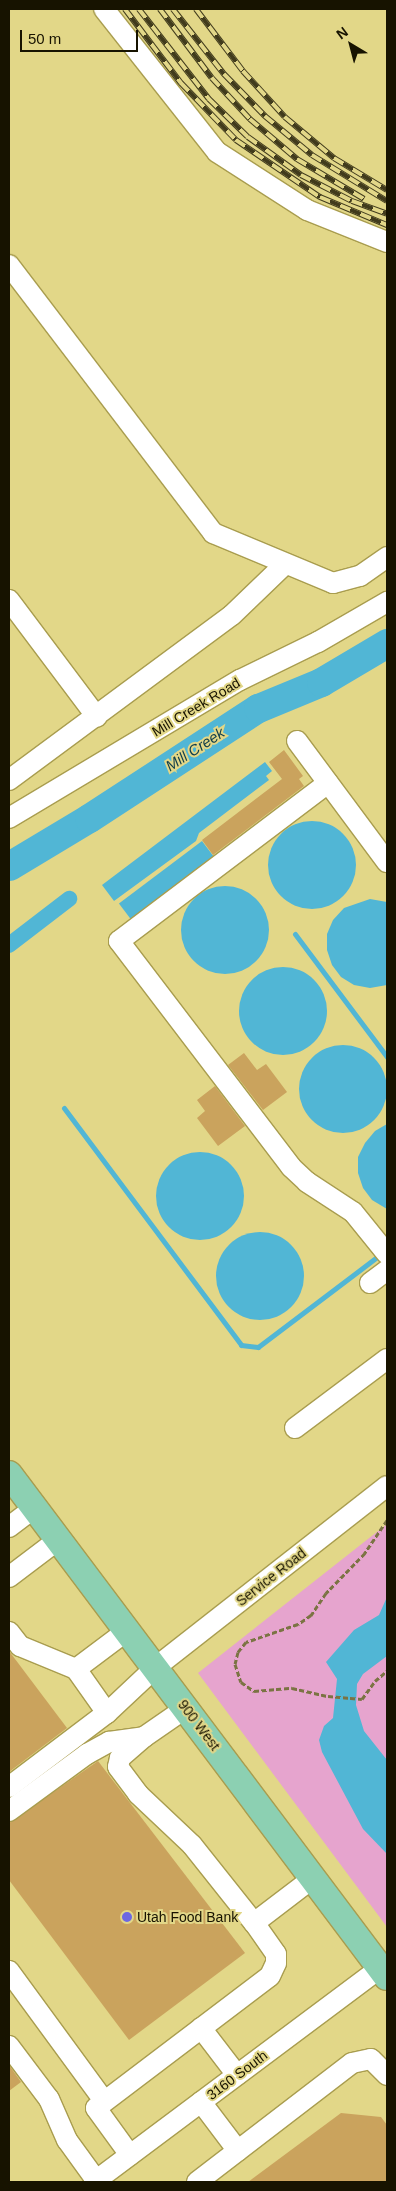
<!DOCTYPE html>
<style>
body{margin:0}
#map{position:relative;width:396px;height:2191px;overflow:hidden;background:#e2d788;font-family:Arial,sans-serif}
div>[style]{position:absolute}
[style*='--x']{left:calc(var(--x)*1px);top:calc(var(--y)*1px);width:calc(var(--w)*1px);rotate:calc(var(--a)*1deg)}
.green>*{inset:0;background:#e6a4ce}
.water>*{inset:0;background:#51b6d5;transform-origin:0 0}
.round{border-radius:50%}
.stream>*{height:5px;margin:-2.5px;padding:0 2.5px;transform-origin:2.5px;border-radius:2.5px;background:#51b6d5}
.canal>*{height:16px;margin:-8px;padding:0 8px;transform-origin:8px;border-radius:8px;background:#51b6d5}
.river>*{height:29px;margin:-14.5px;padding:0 14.5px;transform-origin:14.5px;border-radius:14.5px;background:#51b6d5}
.building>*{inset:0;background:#caa35d}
.path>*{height:3px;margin-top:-1.5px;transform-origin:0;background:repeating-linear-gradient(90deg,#7b7343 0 5px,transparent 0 7.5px)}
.roads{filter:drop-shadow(1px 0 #a99d4f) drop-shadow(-1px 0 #a99d4f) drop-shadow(0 1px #a99d4f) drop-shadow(0 -1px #a99d4f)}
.minor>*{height:20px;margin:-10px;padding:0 10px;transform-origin:10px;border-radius:10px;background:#fff}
.major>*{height:26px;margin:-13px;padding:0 13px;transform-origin:13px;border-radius:13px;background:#8cd0b2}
.rail>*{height:5.5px;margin-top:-2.75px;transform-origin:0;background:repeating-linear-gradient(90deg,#e2d788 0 11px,#413b1c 0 22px);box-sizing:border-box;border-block:1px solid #413b1c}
.dots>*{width:14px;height:14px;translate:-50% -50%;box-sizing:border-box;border:2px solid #e2d788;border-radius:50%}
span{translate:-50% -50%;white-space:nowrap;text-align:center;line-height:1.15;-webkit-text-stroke:4px #e2d788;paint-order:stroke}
.street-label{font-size:14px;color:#171300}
.poi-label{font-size:14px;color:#171300}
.left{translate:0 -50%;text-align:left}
.water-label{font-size:15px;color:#0e3c4a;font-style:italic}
.frame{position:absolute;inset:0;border:10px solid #171300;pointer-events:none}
.north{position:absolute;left:326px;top:20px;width:50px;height:50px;-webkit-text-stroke:4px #e2d788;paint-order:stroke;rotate:323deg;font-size:14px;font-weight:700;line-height:20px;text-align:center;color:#171300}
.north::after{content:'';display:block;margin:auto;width:18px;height:22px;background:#171300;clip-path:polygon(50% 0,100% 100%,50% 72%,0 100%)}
.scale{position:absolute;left:20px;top:30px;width:118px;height:22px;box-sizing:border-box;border:2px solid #171300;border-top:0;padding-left:6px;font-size:15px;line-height:18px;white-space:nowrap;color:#171300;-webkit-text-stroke:4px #e2d788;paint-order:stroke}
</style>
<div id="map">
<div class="green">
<i style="clip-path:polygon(387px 1524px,387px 1927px,198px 1673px)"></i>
</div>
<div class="water">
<i style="clip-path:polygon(265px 762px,272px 771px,266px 776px,269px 780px,199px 833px,196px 841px,114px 901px,102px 885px)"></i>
<i class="round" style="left:268px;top:821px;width:88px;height:88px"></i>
<i style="left:202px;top:841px;width:21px;height:104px;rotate:53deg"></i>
<i class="round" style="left:181px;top:886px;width:88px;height:88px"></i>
<i style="clip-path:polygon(370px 899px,387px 902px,387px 985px,370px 988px,354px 985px,341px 977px,332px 965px,327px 950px,327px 934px,333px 920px,344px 908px)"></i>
<i class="round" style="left:239px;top:967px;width:88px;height:88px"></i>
<i class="round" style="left:299px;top:1045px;width:88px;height:88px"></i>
<i style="clip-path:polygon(387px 1124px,387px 1209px,372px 1200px,363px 1188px,358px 1173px,358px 1157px,365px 1143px,375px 1131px)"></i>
<i class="round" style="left:156px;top:1152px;width:88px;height:88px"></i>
<i class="round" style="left:216px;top:1232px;width:88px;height:88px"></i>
<i style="clip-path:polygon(387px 1597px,387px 1656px,363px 1674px,357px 1684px,356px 1705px,364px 1731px,387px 1760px,387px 1854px,363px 1829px,322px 1752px,319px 1740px,324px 1726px,333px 1718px,337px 1679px,326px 1662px,354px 1630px,379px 1615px)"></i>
</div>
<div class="stream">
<i style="--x:295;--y:934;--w:154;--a:53.2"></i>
<i style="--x:64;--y:1108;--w:296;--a:53.2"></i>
<i style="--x:241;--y:1345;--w:17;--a:7"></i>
<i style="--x:258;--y:1347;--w:154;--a:-37.1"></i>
</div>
<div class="canal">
<i style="--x:9;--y:945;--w:76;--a:-37.5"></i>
</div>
<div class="river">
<i style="--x:9;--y:866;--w:93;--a:-31"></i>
<i style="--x:89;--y:818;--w:202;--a:-33.1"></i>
<i style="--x:258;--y:708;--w:68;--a:-22.4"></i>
<i style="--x:321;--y:682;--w:77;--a:-30.6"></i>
</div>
<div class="building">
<i style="clip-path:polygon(284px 750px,303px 776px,299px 779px,304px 786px,213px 855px,202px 840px,282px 779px,269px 762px)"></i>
<i style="clip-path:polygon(244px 1053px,257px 1070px,266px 1064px,287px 1092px,263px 1110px,228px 1065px)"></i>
<i style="clip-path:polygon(215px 1086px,245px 1126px,218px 1146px,197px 1118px,205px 1111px,197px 1100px)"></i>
<i style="clip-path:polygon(9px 1651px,67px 1728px,9px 1772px)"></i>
<i style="clip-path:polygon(98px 1761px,245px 1953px,129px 2040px,9px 1880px,9px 1823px)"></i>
<i style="clip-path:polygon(9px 2065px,21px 2082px,9px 2091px)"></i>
<i style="clip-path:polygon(341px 2113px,381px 2117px,387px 2125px,387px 2182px,248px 2182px)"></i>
</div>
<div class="path">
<i style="--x:387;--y:1520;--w:40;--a:124"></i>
<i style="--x:365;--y:1553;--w:56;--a:134.3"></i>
<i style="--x:326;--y:1593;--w:27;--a:124"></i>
<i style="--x:311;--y:1615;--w:16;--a:145"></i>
<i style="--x:298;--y:1624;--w:55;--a:160.9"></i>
<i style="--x:246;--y:1642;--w:13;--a:129"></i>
<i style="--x:238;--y:1652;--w:12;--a:104"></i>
<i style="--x:235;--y:1664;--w:19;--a:72"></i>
<i style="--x:241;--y:1682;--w:16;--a:35"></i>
<i style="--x:254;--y:1691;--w:38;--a:-5"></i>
<i style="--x:292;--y:1688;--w:37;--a:13"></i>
<i style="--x:328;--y:1696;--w:34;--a:5"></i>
<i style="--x:362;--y:1699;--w:22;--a:-54"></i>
<i style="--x:375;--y:1681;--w:16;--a:-40"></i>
</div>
<div class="roads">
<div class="minor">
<i style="--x:104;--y:9;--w:182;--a:51.7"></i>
<i style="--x:217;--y:152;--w:107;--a:32.8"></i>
<i style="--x:307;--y:210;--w:86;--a:21.8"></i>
<i style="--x:9;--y:265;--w:337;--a:52.7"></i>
<i style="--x:213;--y:533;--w:130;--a:22.6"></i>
<i style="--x:333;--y:583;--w:28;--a:-15"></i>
<i style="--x:360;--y:576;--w:33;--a:-35"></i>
<i style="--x:9;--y:600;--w:146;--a:53.1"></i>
<i style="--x:297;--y:741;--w:151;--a:53.4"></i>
<i style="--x:9;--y:780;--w:277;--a:-36.5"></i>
<i style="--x:232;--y:615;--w:74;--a:-43.9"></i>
<i style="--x:328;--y:783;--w:262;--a:142.9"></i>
<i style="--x:119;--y:941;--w:284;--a:52.7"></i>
<i style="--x:291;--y:1167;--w:22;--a:43"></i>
<i style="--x:307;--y:1182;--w:55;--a:33.1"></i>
<i style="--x:353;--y:1212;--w:54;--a:51"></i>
<i style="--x:9;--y:818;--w:269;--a:-30.9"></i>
<i style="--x:240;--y:680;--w:87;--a:-26"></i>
<i style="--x:318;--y:642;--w:80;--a:-30.1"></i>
<i style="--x:370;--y:1283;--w:21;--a:-37"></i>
<i style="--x:295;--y:1428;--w:115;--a:-36.9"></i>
<i style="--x:9;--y:1527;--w:31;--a:-37"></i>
<i style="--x:9;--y:1577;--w:63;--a:-37.2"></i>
<i style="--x:9;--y:1632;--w:18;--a:52"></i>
<i style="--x:20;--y:1646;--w:61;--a:22.3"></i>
<i style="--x:107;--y:1713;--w:54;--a:-125.2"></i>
<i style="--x:76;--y:1669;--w:65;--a:-36.9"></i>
<i style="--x:144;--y:1737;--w:32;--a:139"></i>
<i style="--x:120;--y:1758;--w:9;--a:103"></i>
<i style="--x:118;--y:1767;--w:34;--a:53"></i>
<i style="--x:138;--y:1794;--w:74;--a:43.4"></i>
<i style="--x:192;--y:1845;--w:100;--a:51.5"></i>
<i style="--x:9;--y:1787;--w:123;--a:-37.1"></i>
<i style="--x:107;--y:1713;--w:67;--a:-43.2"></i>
<i style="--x:156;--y:1667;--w:293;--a:-38.1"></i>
<i style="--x:9;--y:1811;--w:97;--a:-36.2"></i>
<i style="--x:87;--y:1754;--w:25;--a:-29"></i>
<i style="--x:109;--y:1742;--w:35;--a:-8"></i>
<i style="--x:144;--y:1737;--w:51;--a:-34.6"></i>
<i style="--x:9;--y:1971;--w:161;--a:53.8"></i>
<i style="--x:201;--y:2028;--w:59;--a:52.5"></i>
<i style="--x:9;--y:2046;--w:66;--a:53"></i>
<i style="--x:49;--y:2099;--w:45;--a:66.3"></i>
<i style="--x:67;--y:2140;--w:49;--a:54.1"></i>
<i style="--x:201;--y:2102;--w:61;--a:52.9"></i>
<i style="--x:130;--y:2155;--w:58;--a:-125.9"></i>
<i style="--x:96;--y:2108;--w:218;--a:-37.2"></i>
<i style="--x:270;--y:1976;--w:14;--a:-65"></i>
<i style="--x:276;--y:1963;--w:9;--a:-90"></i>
<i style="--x:276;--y:1954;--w:38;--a:-125"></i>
<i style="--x:254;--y:1923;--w:74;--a:-37.3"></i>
<i style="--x:94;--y:2182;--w:357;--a:-36.8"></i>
<i style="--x:197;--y:2182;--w:195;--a:-37.5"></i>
<i style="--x:352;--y:2063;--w:19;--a:-12"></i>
<i style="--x:371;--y:2059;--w:23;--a:45"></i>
</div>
<div class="major">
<i style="--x:9;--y:1474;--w:629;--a:53.08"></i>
</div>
</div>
<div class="rail">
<i style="--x:125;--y:9;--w:93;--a:52.9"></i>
<i style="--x:181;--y:83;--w:79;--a:46"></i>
<i style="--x:236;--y:140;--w:102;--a:34.2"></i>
<i style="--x:320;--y:197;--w:73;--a:22.7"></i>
<i style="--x:139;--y:9;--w:114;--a:52.1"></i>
<i style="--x:209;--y:99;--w:54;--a:44.3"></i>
<i style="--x:248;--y:137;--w:65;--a:35.6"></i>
<i style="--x:301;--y:175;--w:57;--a:27"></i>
<i style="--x:352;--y:201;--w:37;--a:20"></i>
<i style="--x:160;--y:9;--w:86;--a:53"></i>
<i style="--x:212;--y:78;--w:56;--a:47.2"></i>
<i style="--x:250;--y:119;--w:62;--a:40.4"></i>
<i style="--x:297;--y:159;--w:78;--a:30.8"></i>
<i style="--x:173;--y:9;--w:83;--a:51.9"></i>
<i style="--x:224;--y:74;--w:59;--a:45.7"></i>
<i style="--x:265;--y:116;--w:61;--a:39.7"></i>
<i style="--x:312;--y:155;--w:88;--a:31.5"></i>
<i style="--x:196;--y:9;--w:78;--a:52.8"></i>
<i style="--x:243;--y:71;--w:62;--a:47.6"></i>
<i style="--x:285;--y:117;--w:64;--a:39.9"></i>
<i style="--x:334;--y:158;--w:62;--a:31.1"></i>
</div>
<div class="dots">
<i style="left:127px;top:1917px;background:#6d68e2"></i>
</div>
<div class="street-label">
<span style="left:196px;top:707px;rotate:-31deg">Mill Creek Road</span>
<span style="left:271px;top:1577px;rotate:-38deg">Service Road</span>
<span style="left:199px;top:1725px;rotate:53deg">900 West</span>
<span style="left:237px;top:2075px;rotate:-37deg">3160 South</span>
</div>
<div class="poi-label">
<span class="left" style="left:137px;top:1917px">Utah Food Bank</span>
</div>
<div class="water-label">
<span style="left:195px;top:749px;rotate:-33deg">Mill Creek</span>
</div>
<div class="frame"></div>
<div class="north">N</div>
<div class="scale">50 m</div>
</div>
